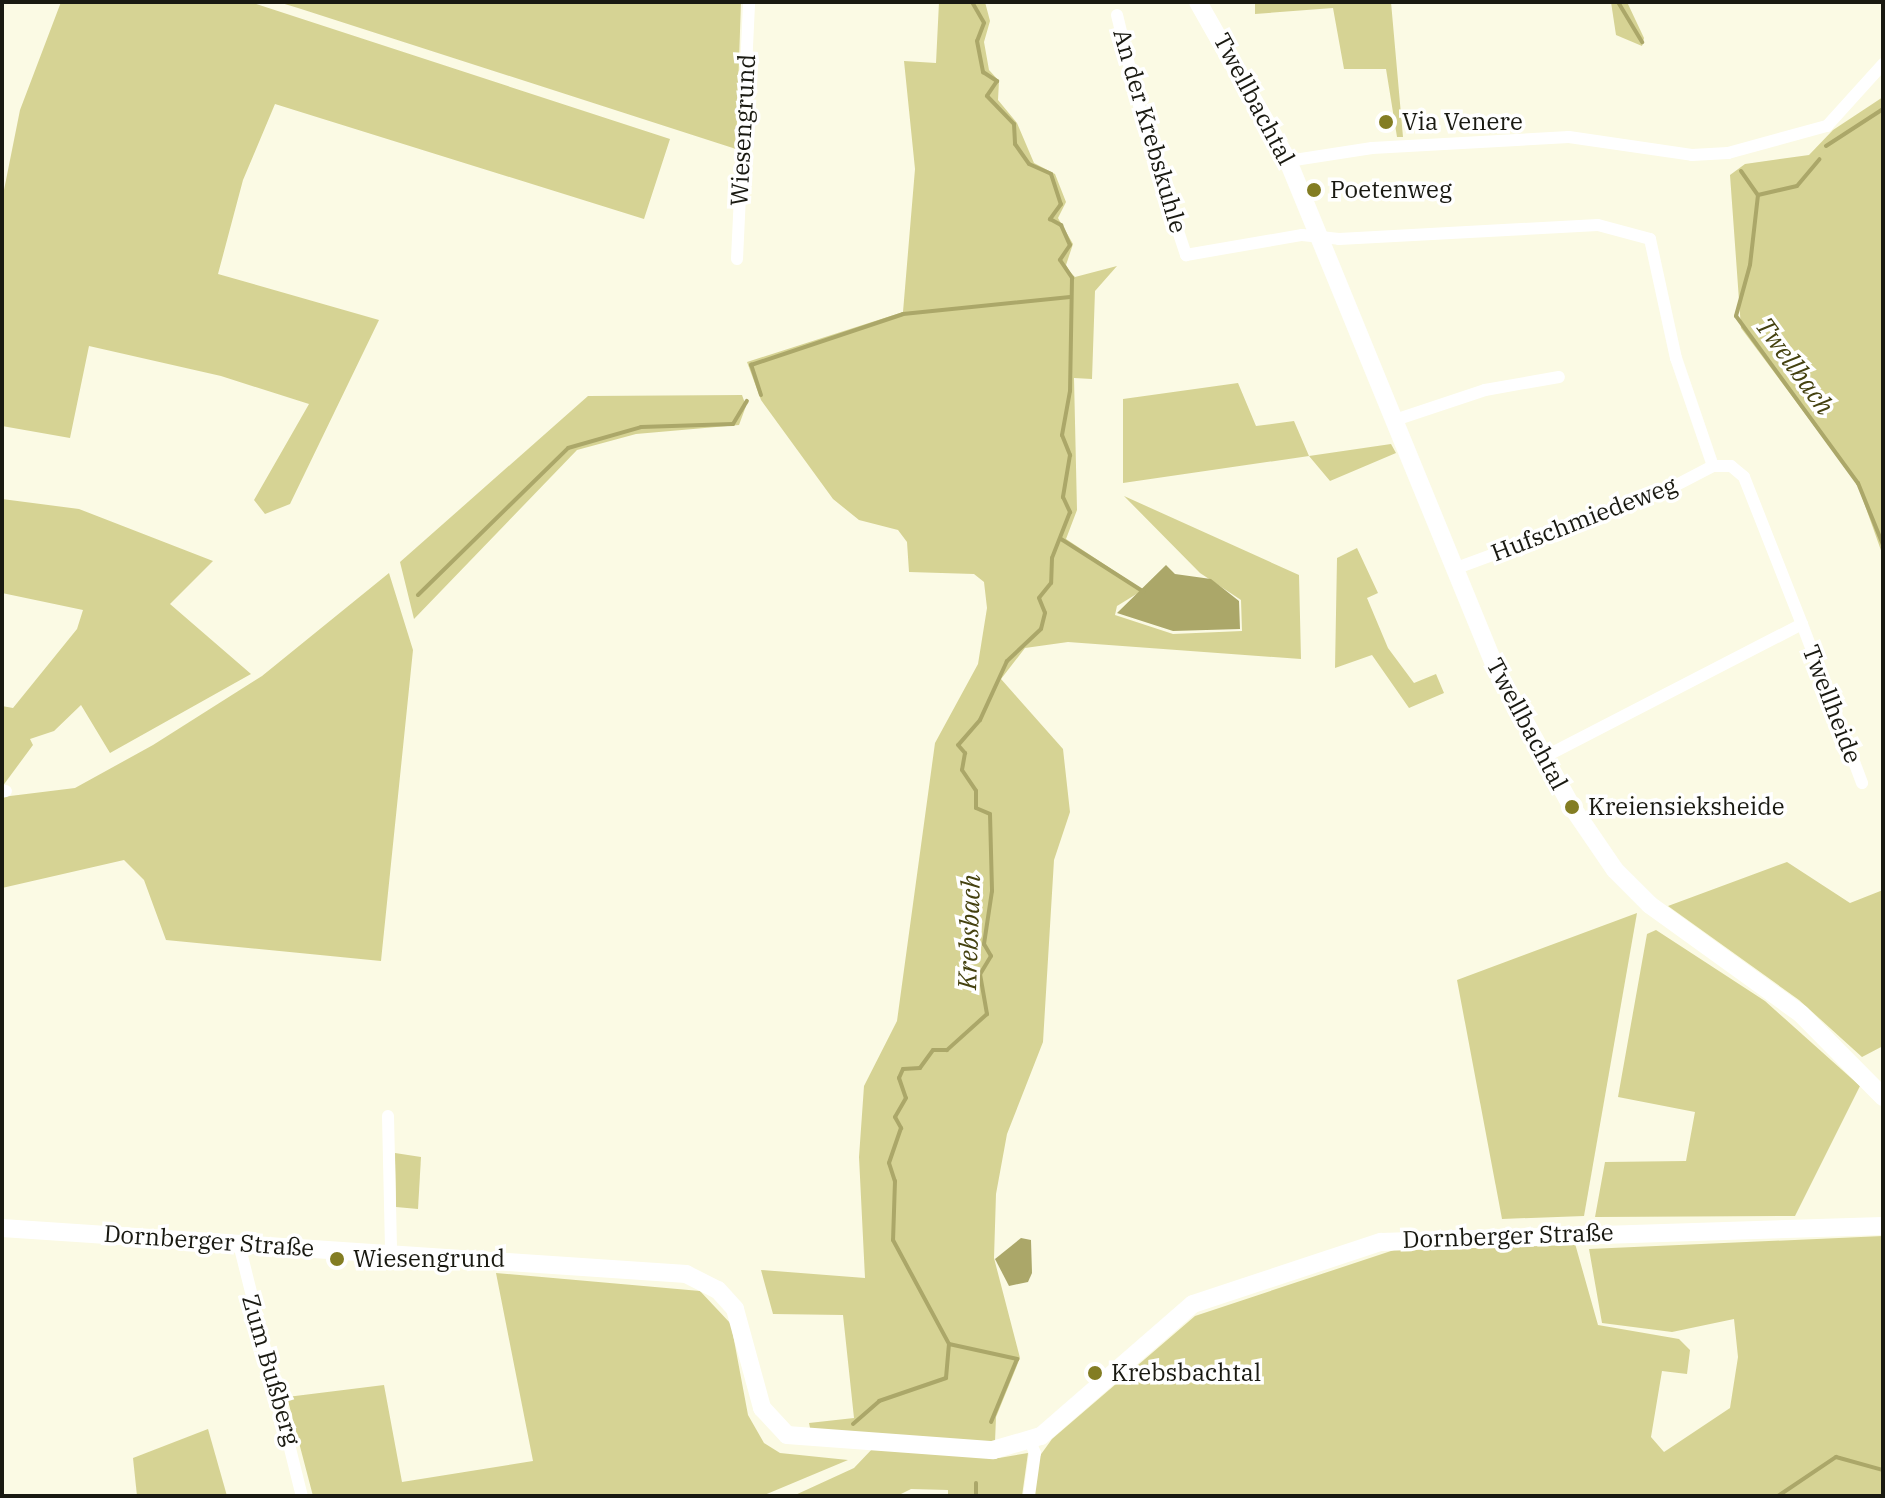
<!DOCTYPE html>
<meta charset="utf-8">
<style>
body{margin:0}
#map{position:relative;width:1885px;height:1498px;overflow:hidden;background:#fbfae4;font-family:"IBM Plex Serif",serif}
div>[style]{position:absolute}
[style*='--x']{left:calc(var(--x)*1px);top:calc(var(--y)*1px);width:calc(var(--w)*1px);rotate:calc(var(--a)*1deg)}
.green>*{inset:0;background:#d6d394}
.water>*{inset:0;background:#aba769}
.stream>*{height:4px;margin:-2px;padding:0 2px;transform-origin:2px;border-radius:2px;background:#aba769}
.street>*{height:12px;margin:-6px;padding:0 6px;transform-origin:6px;border-radius:6px;background:#fff}
.secondary>*{height:18px;margin:-9px;padding:0 9px;transform-origin:9px;border-radius:9px;background:#fff}
.dots>*{width:22px;height:22px;translate:-50% -50%;box-sizing:border-box;border:4px solid #fff;border-radius:50%}
span{translate:-50% -50%;white-space:nowrap;text-align:center;line-height:1.15;-webkit-text-stroke:7px #fff;paint-order:stroke}
.street-label{font-size:24px;color:#191911}
.poi-label{font-size:24px;color:#191911}
.left{translate:0 -50%;text-align:left}
.water-label{font-size:26px;color:#44410f;font-style:italic}
.frame{position:absolute;inset:0;border:4px solid #191911;pointer-events:none}
</style>
<div id="map">
<div class="green">
<i style="clip-path:polygon(61px 2px,250px 2px,670px 139px,644px 219px,275px 104px,243px 180px,218px 274px,379px 320px,290px 504px,265px 514px,254px 500px,309px 404px,221px 376px,89px 346px,70px 438px,2px 426px,2px 200px,20px 110px)"></i>
<i style="clip-path:polygon(278px 2px,741px 2px,736px 149px,298px 8px)"></i>
<i style="clip-path:polygon(939px 2px,985px 2px,990px 21px,984px 42px,989px 70px,999px 81px,998px 100px,1017px 123px,1034px 163px,1055px 174px,1066px 202px,1058px 218px,1073px 244px,1066px 265px,1070px 272px,1075px 277px,1117px 266px,1095px 291px,1092px 379px,1074px 378px,1077px 510px,1066px 539px,1143px 590px,1117px 606px,1115px 615px,1173px 634px,1242px 631px,1241px 600px,1200px 573px,1124px 496px,1299px 575px,1301px 659px,1068px 642px,1025px 648px,1001px 679px,1063px 749px,1070px 812px,1054px 860px,1043px 1042px,1007px 1134px,996px 1194px,994px 1258px,1020px 1358px,996px 1417px,995px 1442px,811px 1433px,809px 1423px,854px 1418px,843px 1315px,773px 1314px,761px 1270px,865px 1278px,859px 1157px,864px 1086px,897px 1021px,935px 743px,978px 664px,987px 608px,984px 582px,974px 574px,909px 572px,907px 542px,898px 530px,859px 520px,833px 499px,761px 400px,747px 362px,903px 312px,915px 169px,904px 61px,936px 63px)"></i>
<i style="clip-path:polygon(1255px 2px,1391px 2px,1403px 137px,1397px 137px,1386px 69px,1344px 69px,1333px 8px,1255px 14px)"></i>
<i style="clip-path:polygon(1611px 2px,1627px 2px,1644px 38px,1642px 46px,1616px 35px)"></i>
<i style="clip-path:polygon(1883px 97px,1883px 556px,1857px 483px,1741px 328px,1730px 175px,1745px 164px,1809px 155px,1833px 130px)"></i>
<i style="clip-path:polygon(1238px 383px,1256px 426px,1294px 421px,1309px 456px,1391px 444px,1396px 453px,1330px 481px,1309px 456px,1123px 483px,1123px 399px)"></i>
<i style="clip-path:polygon(742px 395px,746px 406px,739px 425px,636px 434px,577px 450px,414px 619px,400px 562px,588px 396px)"></i>
<i style="clip-path:polygon(2px 499px,79px 509px,213px 561px,170px 604px,251px 674px,110px 753px,81px 705px,54px 731px,30px 739px,33px 745px,2px 787px,2px 706px,13px 708px,77px 629px,83px 610px,2px 593px)"></i>
<i style="clip-path:polygon(1357px 548px,1378px 593px,1367px 598px,1388px 648px,1414px 683px,1436px 674px,1444px 693px,1409px 708px,1372px 655px,1335px 668px,1337px 558px)"></i>
<i style="clip-path:polygon(389px 573px,413px 650px,381px 961px,166px 940px,144px 880px,124px 860px,2px 888px,2px 797px,75px 788px,153px 745px,262px 676px)"></i>
<i style="clip-path:polygon(1787px 862px,1850px 903px,1883px 890px,1883px 1046px,1862px 1057px,1799px 1000px,1668px 906px)"></i>
<i style="clip-path:polygon(1637px 913px,1584px 1216px,1502px 1219px,1457px 980px)"></i>
<i style="clip-path:polygon(1656px 930px,1765px 1001px,1860px 1086px,1795px 1216px,1595px 1217px,1605px 1162px,1686px 1161px,1695px 1112px,1618px 1097px,1647px 934px)"></i>
<i style="clip-path:polygon(395px 1153px,421px 1157px,418px 1209px,396px 1207px)"></i>
<i style="clip-path:polygon(1883px 1236px,1883px 1496px,1033px 1496px,1039px 1457px,1052px 1439px,1195px 1316px,1397px 1249px,1574px 1240px,1598px 1325px,1679px 1339px,1690px 1350px,1687px 1374px,1662px 1371px,1651px 1437px,1664px 1452px,1730px 1408px,1738px 1357px,1734px 1319px,1672px 1332px,1602px 1323px,1589px 1249px)"></i>
<i style="clip-path:polygon(496px 1273px,700px 1291px,731px 1324px,748px 1415px,764px 1443px,780px 1453px,848px 1460px,762px 1496px,313px 1496px,287px 1397px,384px 1385px,402px 1482px,533px 1461px)"></i>
<i style="clip-path:polygon(208px 1429px,227px 1496px,137px 1496px,133px 1458px)"></i>
<i style="clip-path:polygon(874px 1447px,999px 1458px,1028px 1453px,1022px 1496px,948px 1496px,948px 1490px,911px 1489px,897px 1496px,793px 1496px,854px 1468px)"></i>
</div>
<div class="water">
<i style="clip-path:polygon(1166px 565px,1175px 574px,1211px 579px,1239px 601px,1240px 629px,1173px 631px,1117px 613px)"></i>
<i style="clip-path:polygon(1021px 1238px,1031px 1240px,1032px 1273px,1028px 1282px,1009px 1286px,995px 1259px)"></i>
</div>
<div class="stream">
<i style="--x:972;--y:2;--w:24;--a:60"></i>
<i style="--x:984;--y:23;--w:19;--a:111"></i>
<i style="--x:977;--y:41;--w:32;--a:79"></i>
<i style="--x:983;--y:72;--w:17;--a:33"></i>
<i style="--x:997;--y:81;--w:18;--a:124"></i>
<i style="--x:987;--y:96;--w:39;--a:46"></i>
<i style="--x:1014;--y:124;--w:20;--a:87"></i>
<i style="--x:1015;--y:144;--w:24;--a:55"></i>
<i style="--x:1029;--y:164;--w:24;--a:24"></i>
<i style="--x:1051;--y:174;--w:32;--a:72"></i>
<i style="--x:1061;--y:204;--w:19;--a:126"></i>
<i style="--x:1050;--y:219;--w:13;--a:29"></i>
<i style="--x:1061;--y:225;--w:22;--a:66"></i>
<i style="--x:1070;--y:245;--w:18;--a:124"></i>
<i style="--x:1060;--y:260;--w:22;--a:56"></i>
<i style="--x:1072;--y:278;--w:113;--a:91"></i>
<i style="--x:1070;--y:391;--w:45;--a:100.3"></i>
<i style="--x:1062;--y:435;--w:22;--a:68"></i>
<i style="--x:1070;--y:455;--w:43;--a:99.5"></i>
<i style="--x:1063;--y:497;--w:17;--a:65"></i>
<i style="--x:1070;--y:512;--w:49;--a:111.4"></i>
<i style="--x:1052;--y:558;--w:25;--a:92"></i>
<i style="--x:1051;--y:583;--w:19;--a:129"></i>
<i style="--x:1039;--y:598;--w:16;--a:68"></i>
<i style="--x:1045;--y:613;--w:16;--a:104"></i>
<i style="--x:1041;--y:629;--w:47;--a:136.7"></i>
<i style="--x:1007;--y:661;--w:65;--a:114.6"></i>
<i style="--x:980;--y:720;--w:33;--a:131"></i>
<i style="--x:958;--y:745;--w:11;--a:49"></i>
<i style="--x:965;--y:753;--w:17;--a:100"></i>
<i style="--x:962;--y:770;--w:25;--a:56"></i>
<i style="--x:976;--y:791;--w:17;--a:90"></i>
<i style="--x:976;--y:808;--w:15;--a:23"></i>
<i style="--x:990;--y:814;--w:77;--a:88.5"></i>
<i style="--x:992;--y:891;--w:54;--a:98.6"></i>
<i style="--x:984;--y:944;--w:14;--a:60"></i>
<i style="--x:991;--y:956;--w:21;--a:121"></i>
<i style="--x:980;--y:974;--w:41;--a:80.1"></i>
<i style="--x:987;--y:1014;--w:54;--a:138"></i>
<i style="--x:947;--y:1050;--w:14;--a:180"></i>
<i style="--x:933;--y:1050;--w:22;--a:126"></i>
<i style="--x:920;--y:1068;--w:17;--a:177"></i>
<i style="--x:903;--y:1069;--w:10;--a:114"></i>
<i style="--x:899;--y:1078;--w:21;--a:71"></i>
<i style="--x:906;--y:1098;--w:22;--a:120"></i>
<i style="--x:895;--y:1117;--w:13;--a:61"></i>
<i style="--x:901;--y:1128;--w:37;--a:109"></i>
<i style="--x:889;--y:1163;--w:19;--a:72"></i>
<i style="--x:895;--y:1181;--w:59;--a:91.9"></i>
<i style="--x:893;--y:1240;--w:118;--a:61.7"></i>
<i style="--x:949;--y:1344;--w:70;--a:12.4"></i>
<i style="--x:1017;--y:1359;--w:68;--a:112.4"></i>
<i style="--x:1618;--y:2;--w:47;--a:59"></i>
<i style="--x:1826;--y:146;--w:68;--a:-33"></i>
<i style="--x:1741;--y:171;--w:29;--a:55"></i>
<i style="--x:1758;--y:195;--w:70;--a:96.5"></i>
<i style="--x:1750;--y:265;--w:53;--a:105.4"></i>
<i style="--x:1736;--y:316;--w:207;--a:53.9"></i>
<i style="--x:1858;--y:483;--w:67;--a:68"></i>
<i style="--x:1758;--y:195;--w:40;--a:-13"></i>
<i style="--x:1797;--y:186;--w:35;--a:-50"></i>
<i style="--x:761;--y:395;--w:32;--a:-108"></i>
<i style="--x:751;--y:365;--w:160;--a:-18.5"></i>
<i style="--x:903;--y:314;--w:168;--a:-5.8"></i>
<i style="--x:1061;--y:539;--w:98;--a:32.6"></i>
<i style="--x:418;--y:595;--w:210;--a:-44.4"></i>
<i style="--x:568;--y:448;--w:76;--a:-16"></i>
<i style="--x:641;--y:427;--w:92;--a:-1.9"></i>
<i style="--x:733;--y:424;--w:27;--a:-59"></i>
<i style="--x:853;--y:1424;--w:35;--a:-41"></i>
<i style="--x:879;--y:1401;--w:71;--a:-18.9"></i>
<i style="--x:946;--y:1378;--w:34;--a:-85"></i>
<i style="--x:976;--y:1483;--w:13;--a:90"></i>
<i style="--x:1778;--y:1496;--w:70;--a:-33.9"></i>
<i style="--x:1836;--y:1457;--w:49;--a:15.5"></i>
</div>
<div class="street">
<i style="--x:1117;--y:15;--w:119;--a:76.4"></i>
<i style="--x:1145;--y:131;--w:131;--a:71.7"></i>
<i style="--x:1186;--y:255;--w:118;--a:-9.8"></i>
<i style="--x:1302;--y:235;--w:37;--a:6"></i>
<i style="--x:1339;--y:239;--w:259;--a:-3.1"></i>
<i style="--x:1598;--y:225;--w:54;--a:15.1"></i>
<i style="--x:1650;--y:239;--w:122;--a:77.7"></i>
<i style="--x:1676;--y:358;--w:114;--a:71.1"></i>
<i style="--x:1713;--y:466;--w:18;--a:0"></i>
<i style="--x:1731;--y:466;--w:17;--a:40"></i>
<i style="--x:1744;--y:477;--w:158;--a:68.5"></i>
<i style="--x:1802;--y:624;--w:292;--a:152.7"></i>
<i style="--x:1288;--y:161;--w:85;--a:-8.8"></i>
<i style="--x:1372;--y:148;--w:197;--a:-3.2"></i>
<i style="--x:1569;--y:137;--w:124;--a:8.3"></i>
<i style="--x:1692;--y:155;--w:36;--a:-3"></i>
<i style="--x:1728;--y:153;--w:103;--a:-15.3"></i>
<i style="--x:1827;--y:126;--w:84;--a:-47.9"></i>
<i style="--x:737;--y:259;--w:257;--a:-87.3"></i>
<i style="--x:1395;--y:420;--w:95;--a:-18.4"></i>
<i style="--x:1485;--y:390;--w:75;--a:-10"></i>
<i style="--x:1454;--y:569;--w:223;--a:-20.2"></i>
<i style="--x:1663;--y:492;--w:56;--a:-27.5"></i>
<i style="--x:1802;--y:624;--w:170;--a:69.3"></i>
<i style="--x:2;--y:792;--w:4;--a:-14"></i>
<i style="--x:388;--y:1116;--w:136;--a:88.7"></i>
<i style="--x:239;--y:1244;--w:260;--a:76"></i>
<i style="--x:1029;--y:1496;--w:43;--a:-82.1"></i>
<i style="--x:1035;--y:1453;--w:13;--a:-113"></i>
</div>
<div class="secondary">
<i style="--x:1198;--y:2;--w:183;--a:60.5"></i>
<i style="--x:1288;--y:161;--w:549;--a:67.73"></i>
<i style="--x:1496;--y:669;--w:158;--a:61.2"></i>
<i style="--x:1572;--y:807;--w:76;--a:55.7"></i>
<i style="--x:1615;--y:870;--w:49;--a:45"></i>
<i style="--x:1650;--y:905;--w:186;--a:35.8"></i>
<i style="--x:1801;--y:1014;--w:117;--a:45.3"></i>
<i style="--x:2;--y:1228;--w:686;--a:3.85"></i>
<i style="--x:686;--y:1274;--w:36;--a:27"></i>
<i style="--x:718;--y:1290;--w:25;--a:48"></i>
<i style="--x:735;--y:1309;--w:103;--a:74.7"></i>
<i style="--x:762;--y:1408;--w:37;--a:47"></i>
<i style="--x:787;--y:1435;--w:207;--a:4.2"></i>
<i style="--x:993;--y:1450;--w:50;--a:-16.3"></i>
<i style="--x:1041;--y:1436;--w:201;--a:-41"></i>
<i style="--x:1193;--y:1304;--w:198;--a:-18.3"></i>
<i style="--x:1381;--y:1242;--w:502;--a:-1.83"></i>
</div>
<div class="dots">
<i style="left:1386px;top:122px;background:#837d23"></i>
<i style="left:1314px;top:190px;background:#837d23"></i>
<i style="left:1572px;top:807px;background:#837d23"></i>
<i style="left:337px;top:1259px;background:#837d23"></i>
<i style="left:1095px;top:1373px;background:#837d23"></i>
</div>
<div class="street-label">
<span style="left:1254px;top:99px;rotate:62deg">Twellbachtal</span>
<span style="left:743px;top:130px;rotate:-87deg">Wiesengrund</span>
<span style="left:1150px;top:131px;rotate:74deg">An der Krebskuhle</span>
<span style="left:1584px;top:519px;rotate:-21deg">Hufschmiedeweg</span>
<span style="left:1832px;top:704px;rotate:69deg">Twellheide</span>
<span style="left:1527px;top:724px;rotate:62deg">Twellbachtal</span>
<span style="left:1508px;top:1236px;rotate:-2deg">Dornberger Straße</span>
<span style="left:209px;top:1241px;rotate:4deg">Dornberger Straße</span>
<span style="left:271px;top:1370px;rotate:74deg">Zum Bußberg</span>
</div>
<div class="poi-label">
<span class="left" style="left:1402px;top:122px">Via Venere</span>
<span class="left" style="left:1330px;top:190px">Poetenweg</span>
<span class="left" style="left:1588px;top:807px">Kreiensieksheide</span>
<span class="left" style="left:353px;top:1259px">Wiesengrund</span>
<span class="left" style="left:1111px;top:1373px">Krebsbachtal</span>
</div>
<div class="water-label">
<span style="left:1795px;top:366px;rotate:54deg">Twellbach</span>
<span style="left:969px;top:932px;rotate:-88deg">Krebsbach</span>
</div>
<div class="frame"></div>
</div>
